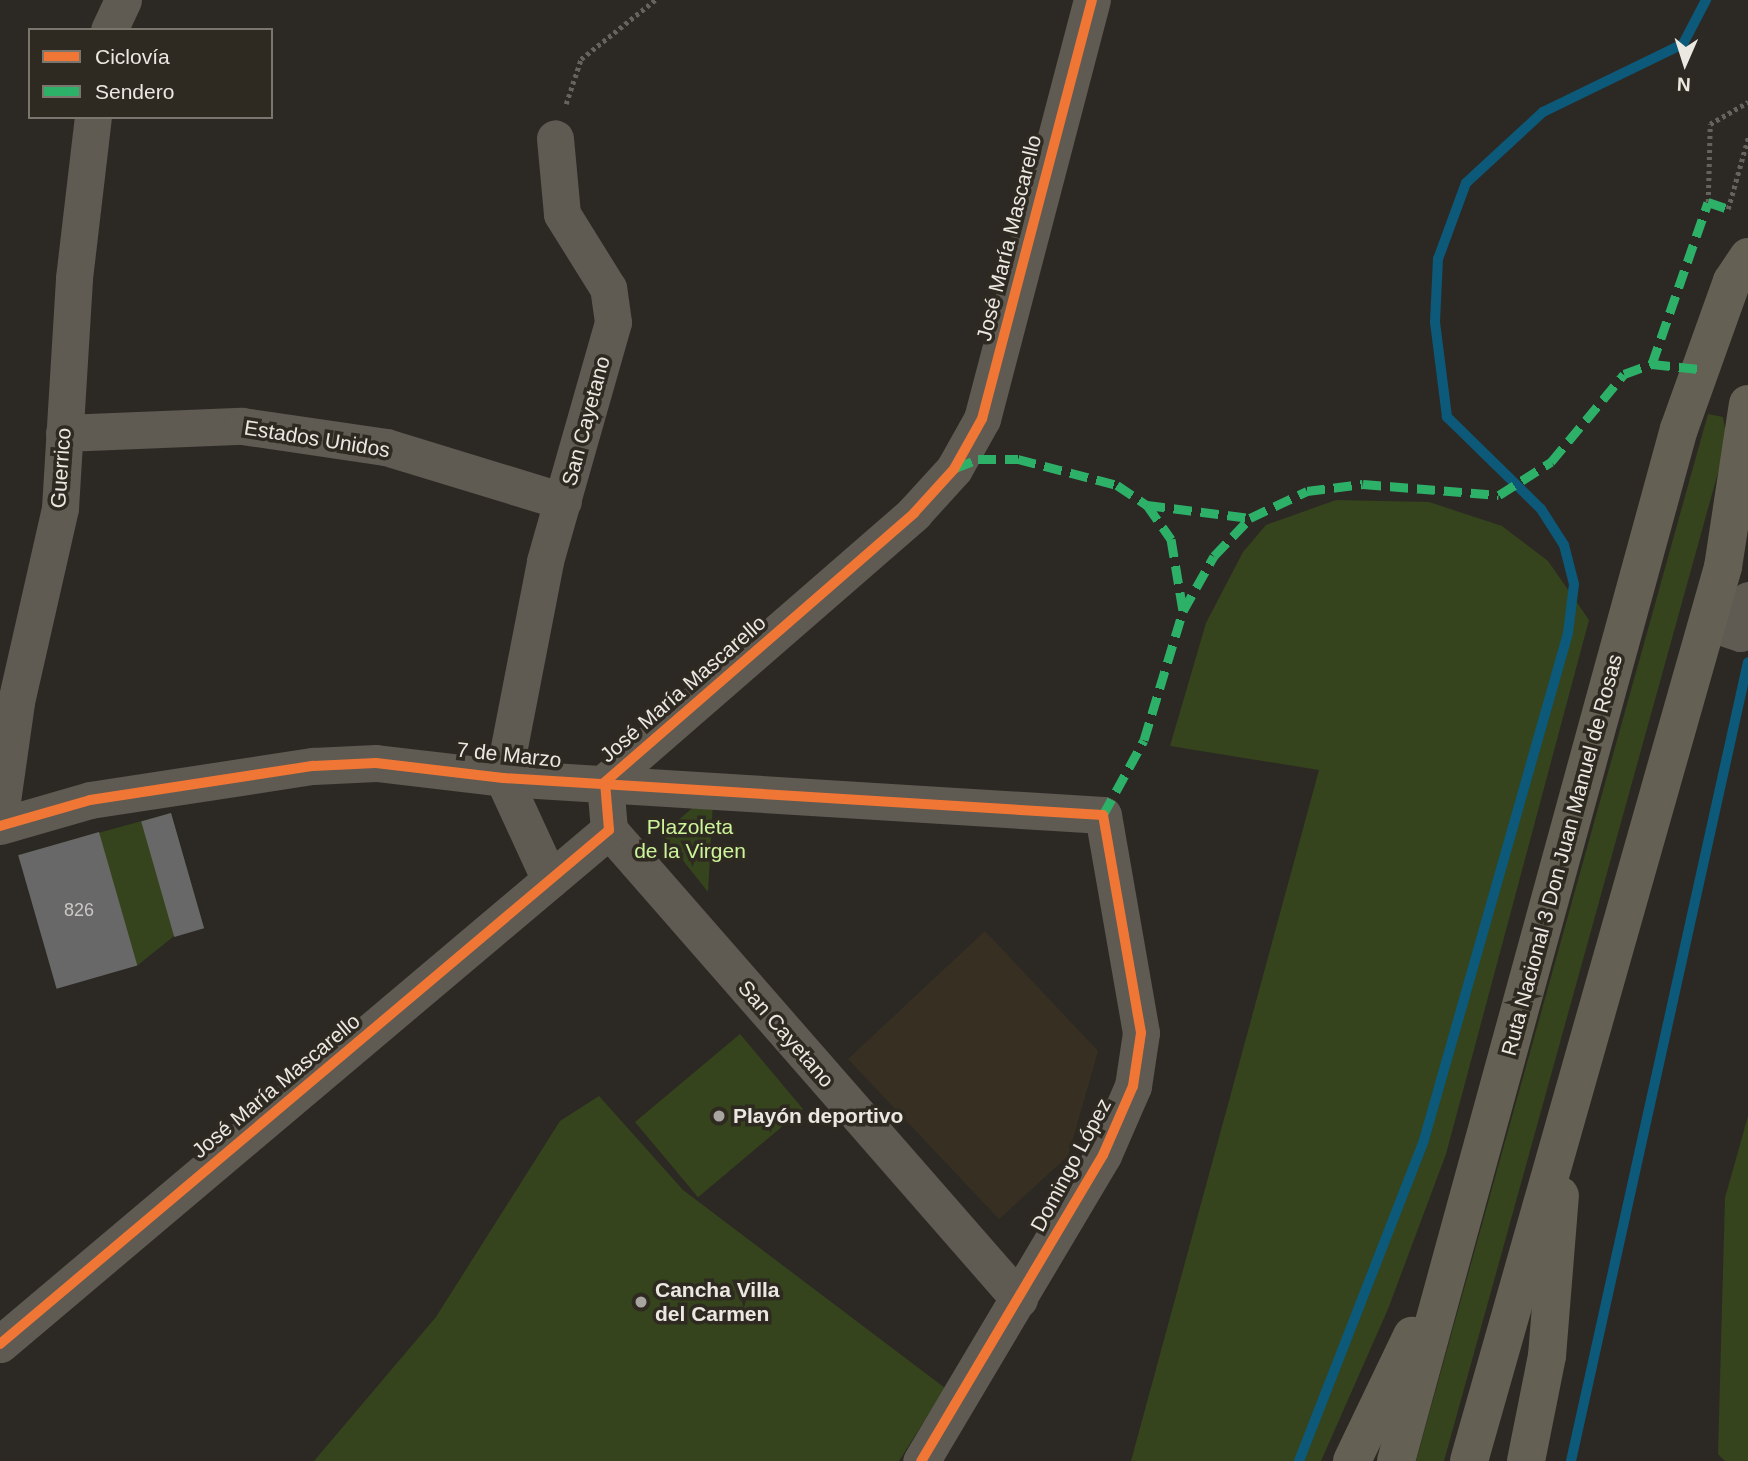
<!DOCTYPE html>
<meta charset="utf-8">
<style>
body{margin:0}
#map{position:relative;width:1748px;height:1461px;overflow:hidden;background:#2c2924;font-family:Helvetica,sans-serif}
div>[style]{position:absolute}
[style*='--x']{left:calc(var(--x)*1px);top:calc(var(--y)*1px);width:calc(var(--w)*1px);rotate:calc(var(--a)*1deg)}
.built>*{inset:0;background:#373022}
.green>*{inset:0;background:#35441c;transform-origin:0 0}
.stream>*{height:10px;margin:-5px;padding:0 5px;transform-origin:5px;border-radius:5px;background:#0c597a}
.building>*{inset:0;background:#696868;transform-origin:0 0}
.path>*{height:4.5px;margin-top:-2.25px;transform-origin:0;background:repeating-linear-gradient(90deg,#66625c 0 3.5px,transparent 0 7px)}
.minor>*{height:37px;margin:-18.5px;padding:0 18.5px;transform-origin:18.5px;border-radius:18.5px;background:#5f5a52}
.highway>*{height:38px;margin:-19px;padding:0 19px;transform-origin:19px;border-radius:19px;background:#656054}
.quiet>*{height:9px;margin-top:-4.5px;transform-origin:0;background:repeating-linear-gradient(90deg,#2db169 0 18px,transparent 0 27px)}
.cycleway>*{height:10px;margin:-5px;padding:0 5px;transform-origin:5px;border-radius:5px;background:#f07635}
.dots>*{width:19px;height:19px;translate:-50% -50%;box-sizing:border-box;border:4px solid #2f2a21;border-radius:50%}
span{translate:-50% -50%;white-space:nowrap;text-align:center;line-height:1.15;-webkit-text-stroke:7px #2f2a21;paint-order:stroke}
.number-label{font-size:18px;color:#cac8c4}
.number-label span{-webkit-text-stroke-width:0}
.street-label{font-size:21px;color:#ebe8e2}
.park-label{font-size:21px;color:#ccf49a}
.poi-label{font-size:21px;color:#ebe8e2;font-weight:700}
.left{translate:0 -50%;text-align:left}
.legend{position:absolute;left:28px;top:28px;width:245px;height:91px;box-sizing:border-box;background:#2f2a21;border:2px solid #7a766e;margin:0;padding:9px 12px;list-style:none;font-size:21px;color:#ebe8e2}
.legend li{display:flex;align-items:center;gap:14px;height:35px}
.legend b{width:35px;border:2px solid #7a766e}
.north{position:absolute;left:1650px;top:28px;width:70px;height:70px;-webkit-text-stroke:5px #2f2a21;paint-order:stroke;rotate:183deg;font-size:19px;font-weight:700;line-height:28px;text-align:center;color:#ebe8e2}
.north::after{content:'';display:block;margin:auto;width:24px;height:32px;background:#ebe8e2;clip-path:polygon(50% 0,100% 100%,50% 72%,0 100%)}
</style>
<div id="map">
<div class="built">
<i style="clip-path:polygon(985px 931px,1098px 1051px,1068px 1156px,999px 1219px,848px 1059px)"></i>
</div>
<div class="green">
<i style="clip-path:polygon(1708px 414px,1723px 417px,1727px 440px,1444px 1461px,1416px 1461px)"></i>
<i style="clip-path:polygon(1336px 500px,1429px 502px,1502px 526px,1548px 561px,1589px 620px,1446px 1154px,1388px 1309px,1321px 1461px,1131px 1461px,1319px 770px,1170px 746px,1206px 623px,1243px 552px,1266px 525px)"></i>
<i style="clip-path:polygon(713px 802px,708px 892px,662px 834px,696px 805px)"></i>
<i style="clip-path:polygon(171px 813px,204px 928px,174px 936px,138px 965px,59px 984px,18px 855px)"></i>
<i style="left:740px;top:1034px;width:98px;height:137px;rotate:50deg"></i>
<i style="clip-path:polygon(599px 1096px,683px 1190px,945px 1388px,899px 1461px,314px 1461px,436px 1317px,560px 1121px)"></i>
<i style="clip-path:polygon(1748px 1116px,1748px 1461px,1725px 1461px,1718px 1454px,1725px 1198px)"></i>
</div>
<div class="stream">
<i style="--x:1299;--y:1461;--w:344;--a:-68.7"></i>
<i style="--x:1424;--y:1140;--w:527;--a:-74.14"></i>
<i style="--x:1568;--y:633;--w:49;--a:-83"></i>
<i style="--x:1574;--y:584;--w:40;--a:-104.4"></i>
<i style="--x:1564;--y:545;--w:43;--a:-122.6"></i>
<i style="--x:1541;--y:509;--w:132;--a:-135.6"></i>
<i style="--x:1447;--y:417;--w:96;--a:-97.2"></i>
<i style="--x:1435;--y:322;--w:63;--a:-87.3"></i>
<i style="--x:1438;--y:259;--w:81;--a:-69.8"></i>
<i style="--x:1466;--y:183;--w:105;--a:-42.7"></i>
<i style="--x:1543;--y:112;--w:156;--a:-25.9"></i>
<i style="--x:1683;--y:44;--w:50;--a:-62.4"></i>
<i style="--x:1571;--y:1461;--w:818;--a:-77.51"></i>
</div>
<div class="building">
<i style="left:171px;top:813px;width:120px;height:31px;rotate:74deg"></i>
<i style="left:99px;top:832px;width:139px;height:84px;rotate:74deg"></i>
</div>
<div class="path">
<i style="--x:566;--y:104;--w:47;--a:-71.6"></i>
<i style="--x:581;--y:59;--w:95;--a:-38.6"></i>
<i style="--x:1708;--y:202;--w:78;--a:-88.5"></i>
<i style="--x:1710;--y:124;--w:44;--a:-30.1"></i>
<i style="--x:1728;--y:209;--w:74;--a:-74.3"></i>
</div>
<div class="minor">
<i style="--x:109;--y:30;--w:33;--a:-65"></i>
<i style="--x:64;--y:433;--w:178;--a:-2.3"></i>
<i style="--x:242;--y:426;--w:146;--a:8.3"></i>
<i style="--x:386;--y:447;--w:185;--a:17"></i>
<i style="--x:1707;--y:622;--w:35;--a:18"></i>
<i style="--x:1740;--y:633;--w:34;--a:-76"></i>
<i style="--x:0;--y:815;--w:114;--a:-81.9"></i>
<i style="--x:16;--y:702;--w:199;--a:-77.2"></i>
<i style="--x:60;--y:508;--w:230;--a:-86.5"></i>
<i style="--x:74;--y:278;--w:162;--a:-83.3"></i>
<i style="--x:0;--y:826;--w:94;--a:-16.1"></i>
<i style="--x:90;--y:800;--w:226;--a:-8.7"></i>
<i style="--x:313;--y:766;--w:63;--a:-2.7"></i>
<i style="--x:376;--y:763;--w:128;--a:6.7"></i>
<i style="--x:503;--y:778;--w:601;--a:3.53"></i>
<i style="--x:1103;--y:815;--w:221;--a:80.1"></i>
<i style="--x:1141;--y:1033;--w:54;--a:98.6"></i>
<i style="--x:1133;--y:1086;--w:75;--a:113.5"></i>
<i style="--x:1103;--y:1155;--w:356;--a:120.7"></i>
<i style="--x:609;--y:830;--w:623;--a:48.84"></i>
<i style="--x:550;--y:880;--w:112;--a:-114.7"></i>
<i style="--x:503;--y:778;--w:221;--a:-79"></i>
<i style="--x:545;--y:561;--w:248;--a:-74.1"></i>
<i style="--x:613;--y:322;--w:34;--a:-98"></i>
<i style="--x:608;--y:288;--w:87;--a:-121.9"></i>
<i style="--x:562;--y:214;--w:76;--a:-95.3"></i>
<i style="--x:0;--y:1344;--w:797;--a:-40.16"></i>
<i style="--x:609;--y:830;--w:48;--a:-94.8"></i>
<i style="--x:605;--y:782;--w:410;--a:-41"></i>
<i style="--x:914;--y:513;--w:59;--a:-47.7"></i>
<i style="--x:954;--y:469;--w:57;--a:-60.8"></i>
<i style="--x:982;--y:419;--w:433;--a:-75.3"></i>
</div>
<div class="highway">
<i style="--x:1352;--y:1461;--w:139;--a:-64.4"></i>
<i style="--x:1396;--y:1461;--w:1070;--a:-74.67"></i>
<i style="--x:1679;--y:429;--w:157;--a:-70.3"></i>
<i style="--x:1732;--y:281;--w:29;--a:-56"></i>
<i style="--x:1469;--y:1461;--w:929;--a:-74.14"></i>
<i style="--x:1723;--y:567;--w:165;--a:-81.3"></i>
<i style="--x:1526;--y:1461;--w:107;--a:-78.7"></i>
<i style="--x:1547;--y:1356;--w:161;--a:-85.4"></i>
</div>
<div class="quiet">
<i style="--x:1652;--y:364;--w:171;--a:-70.9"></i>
<i style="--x:1708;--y:202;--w:21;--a:19"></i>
<i style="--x:955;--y:468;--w:25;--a:-21"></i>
<i style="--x:978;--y:459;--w:40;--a:0"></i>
<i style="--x:1018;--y:459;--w:102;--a:14.7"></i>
<i style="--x:1117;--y:485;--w:36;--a:34"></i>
<i style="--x:1147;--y:505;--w:42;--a:54.8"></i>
<i style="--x:1171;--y:539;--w:73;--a:80.5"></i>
<i style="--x:1147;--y:505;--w:104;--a:7.2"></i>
<i style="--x:1103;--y:815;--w:85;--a:-61.3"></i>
<i style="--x:1144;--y:740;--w:135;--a:-73.2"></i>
<i style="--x:1183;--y:611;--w:63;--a:-60.6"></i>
<i style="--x:1214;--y:556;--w:52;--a:-46.5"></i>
<i style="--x:1250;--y:518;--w:63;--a:-25.3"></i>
<i style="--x:1307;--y:491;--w:56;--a:-7.1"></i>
<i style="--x:1363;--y:484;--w:136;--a:4.6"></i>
<i style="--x:1499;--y:495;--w:62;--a:-32.4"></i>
<i style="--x:1551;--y:462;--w:114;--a:-50.3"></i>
<i style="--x:1624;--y:374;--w:30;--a:-20"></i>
<i style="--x:1652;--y:364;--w:47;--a:6.1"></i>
</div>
<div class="cycleway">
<i style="--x:0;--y:826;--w:94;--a:-16.1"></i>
<i style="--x:90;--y:800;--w:226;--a:-8.7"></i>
<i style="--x:313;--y:766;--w:63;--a:-2.7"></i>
<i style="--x:376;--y:763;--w:128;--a:6.7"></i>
<i style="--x:503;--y:778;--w:601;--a:3.53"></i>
<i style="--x:1103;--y:815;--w:221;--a:80.1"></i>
<i style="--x:1141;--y:1033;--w:54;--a:98.6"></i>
<i style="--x:1133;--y:1086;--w:75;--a:113.5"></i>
<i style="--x:1103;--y:1155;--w:356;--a:120.7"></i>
<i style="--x:0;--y:1344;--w:797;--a:-40.16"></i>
<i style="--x:609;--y:830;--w:48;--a:-94.8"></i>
<i style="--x:605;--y:782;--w:410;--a:-41"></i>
<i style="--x:914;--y:513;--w:59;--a:-47.7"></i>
<i style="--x:954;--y:469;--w:57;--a:-60.8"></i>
<i style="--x:982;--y:419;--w:433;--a:-75.3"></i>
</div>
<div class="dots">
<i style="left:719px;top:1116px;background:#a8a5a0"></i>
<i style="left:641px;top:1302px;background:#a8a5a0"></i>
</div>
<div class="number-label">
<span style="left:79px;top:910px">826</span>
</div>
<div class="street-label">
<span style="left:1009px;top:238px;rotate:-76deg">José María Mascarello</span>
<span style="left:586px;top:421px;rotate:-75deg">San Cayetano</span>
<span style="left:317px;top:439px;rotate:9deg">Estados Unidos</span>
<span style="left:61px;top:468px;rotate:-86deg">Guerrico</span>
<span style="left:683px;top:689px;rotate:-41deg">José María Mascarello</span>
<span style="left:509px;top:755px;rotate:6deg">7 de Marzo</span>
<span style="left:1562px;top:855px;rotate:-75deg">Ruta Nacional 3 Don Juan Manuel de Rosas</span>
<span style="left:786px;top:1034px;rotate:49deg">San Cayetano</span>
<span style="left:276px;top:1086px;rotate:-40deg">José María Mascarello</span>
<span style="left:1071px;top:1165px;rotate:-62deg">Domingo López</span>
</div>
<div class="park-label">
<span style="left:690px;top:839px">Plazoleta<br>de la Virgen</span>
</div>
<div class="poi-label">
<span class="left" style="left:733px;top:1116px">Playón deportivo</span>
<span class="left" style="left:655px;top:1302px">Cancha Villa<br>del Carmen</span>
</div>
<ul class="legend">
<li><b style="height:9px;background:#f07635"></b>Ciclovía</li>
<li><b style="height:9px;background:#2db169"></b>Sendero</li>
</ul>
<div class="north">N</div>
</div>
